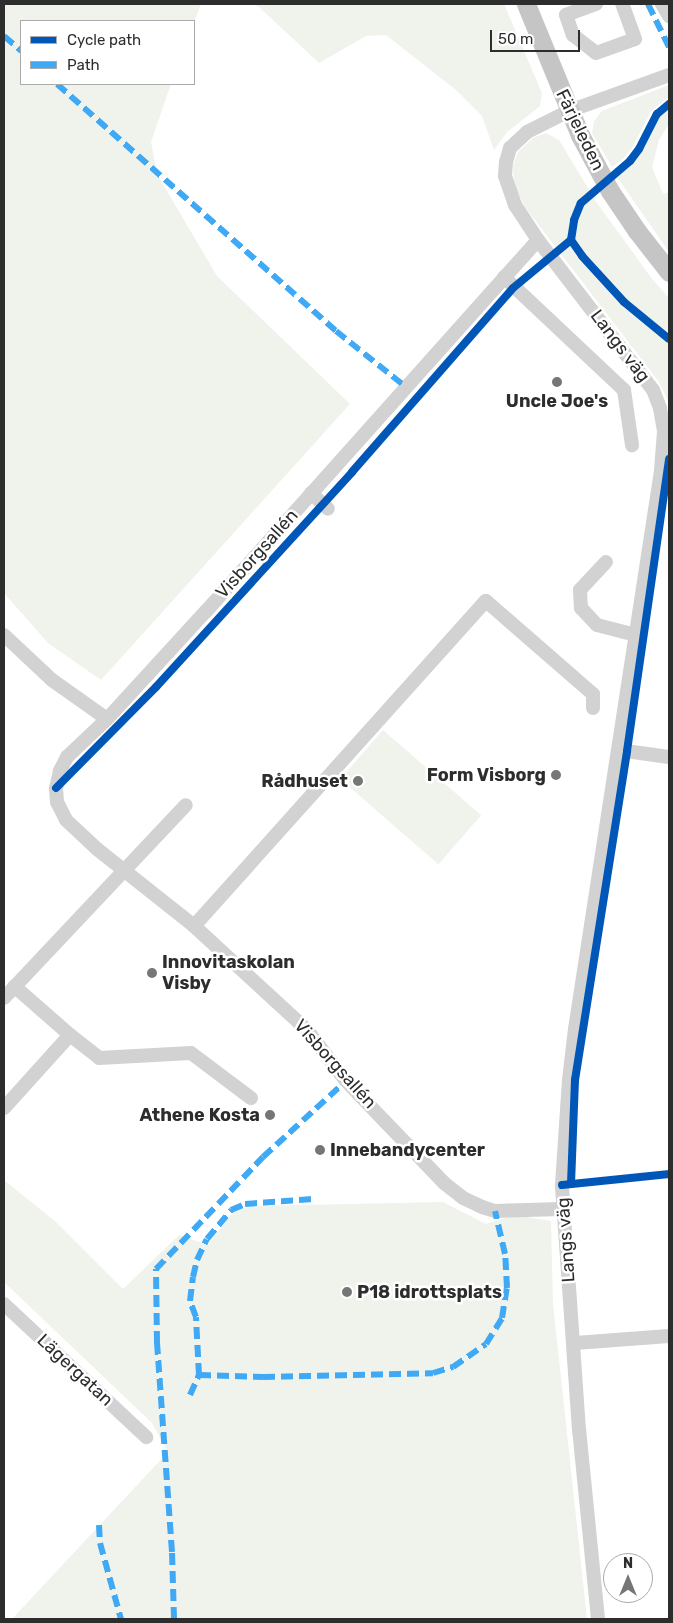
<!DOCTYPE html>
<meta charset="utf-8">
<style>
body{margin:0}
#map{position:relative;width:673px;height:1623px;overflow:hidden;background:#fff;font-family:Rubik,sans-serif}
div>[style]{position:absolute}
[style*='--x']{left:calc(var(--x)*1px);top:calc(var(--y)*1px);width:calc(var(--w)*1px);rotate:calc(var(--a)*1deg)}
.green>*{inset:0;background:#f0f3eb;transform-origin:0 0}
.minor>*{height:14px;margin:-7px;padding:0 7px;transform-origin:7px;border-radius:7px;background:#d2d2d2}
.major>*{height:19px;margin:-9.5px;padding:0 9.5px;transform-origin:9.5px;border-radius:9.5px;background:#c5c5c5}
.quiet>*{height:6px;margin-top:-3px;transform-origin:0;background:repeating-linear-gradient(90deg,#3fa9f5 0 12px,transparent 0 18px)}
.cycleway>*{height:8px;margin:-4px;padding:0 4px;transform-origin:4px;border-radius:4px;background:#0057b8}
.dots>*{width:14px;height:14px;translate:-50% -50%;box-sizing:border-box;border:2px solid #fff;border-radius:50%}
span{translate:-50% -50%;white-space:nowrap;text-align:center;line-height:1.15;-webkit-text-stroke:5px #fff;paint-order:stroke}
.street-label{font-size:18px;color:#2d2d2d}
.poi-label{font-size:18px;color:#2d2d2d;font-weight:700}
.right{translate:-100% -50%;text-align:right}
.left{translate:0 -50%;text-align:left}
.frame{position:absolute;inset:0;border:5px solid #2d2d2d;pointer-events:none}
.legend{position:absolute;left:20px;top:20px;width:175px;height:65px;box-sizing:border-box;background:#fff;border:1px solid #ababab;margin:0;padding:6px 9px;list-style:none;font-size:15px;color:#2d2d2d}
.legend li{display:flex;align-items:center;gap:10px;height:25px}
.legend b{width:25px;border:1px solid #ababab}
.north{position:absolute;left:603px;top:1553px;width:50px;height:50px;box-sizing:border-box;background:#fff;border:1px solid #ababab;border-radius:50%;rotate:0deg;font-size:14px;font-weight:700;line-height:20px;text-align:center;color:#2d2d2d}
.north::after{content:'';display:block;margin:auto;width:18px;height:22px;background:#767676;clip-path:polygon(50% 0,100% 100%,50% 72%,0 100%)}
.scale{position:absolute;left:490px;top:30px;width:90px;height:22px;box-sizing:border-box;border:2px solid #2d2d2d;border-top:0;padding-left:6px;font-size:15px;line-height:18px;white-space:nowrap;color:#2d2d2d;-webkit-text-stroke:4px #fff;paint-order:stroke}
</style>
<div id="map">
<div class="green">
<i style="clip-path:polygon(4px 4px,201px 4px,194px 23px,21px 21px,21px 84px,171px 84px,151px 142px,157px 174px,217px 276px,350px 404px,101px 680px,48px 643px,4px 593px)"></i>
<i style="clip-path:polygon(253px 4px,504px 4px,542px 93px,540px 106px,507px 132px,494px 150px,482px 116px,457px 91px,386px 35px,366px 36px,319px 63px,259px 7px)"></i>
<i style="clip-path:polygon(669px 85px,669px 97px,652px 110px,632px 148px,623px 159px,612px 167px,592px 133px,594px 121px,602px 111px)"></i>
<i style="clip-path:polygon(669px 108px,669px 124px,659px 140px,652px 167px,663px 194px,669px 192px,669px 252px,617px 177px,629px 167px,644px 147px,657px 118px)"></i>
<i style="clip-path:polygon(546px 133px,559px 140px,597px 203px,653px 280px,669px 298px,669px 403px,659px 382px,528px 211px,518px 195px,514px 181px,513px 166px,518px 152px,533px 138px)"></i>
<i style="left:383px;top:730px;width:130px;height:65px;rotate:41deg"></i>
<i style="clip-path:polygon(4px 1180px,56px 1222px,123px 1289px,179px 1235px,208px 1245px,231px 1215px,241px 1208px,253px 1206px,443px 1202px,486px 1224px,515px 1215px,551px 1221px,553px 1303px,587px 1619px,12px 1619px,168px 1452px,152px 1423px,4px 1282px)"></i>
</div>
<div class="minor">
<i style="--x:596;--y:4;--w:32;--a:160"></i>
<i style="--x:566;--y:15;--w:21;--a:71"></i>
<i style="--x:573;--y:35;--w:29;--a:38"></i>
<i style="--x:596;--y:53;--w:41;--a:-19.7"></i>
<i style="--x:635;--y:39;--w:37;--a:-110"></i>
<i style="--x:662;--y:4;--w:14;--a:60"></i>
<i style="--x:538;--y:240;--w:498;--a:131.8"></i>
<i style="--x:206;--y:611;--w:147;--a:132.5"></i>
<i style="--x:107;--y:719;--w:55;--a:136.5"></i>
<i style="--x:67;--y:757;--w:16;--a:117"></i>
<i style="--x:60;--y:771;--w:17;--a:103"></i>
<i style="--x:56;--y:788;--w:14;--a:86"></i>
<i style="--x:57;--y:802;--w:20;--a:63"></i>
<i style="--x:66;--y:820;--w:42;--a:43.1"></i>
<i style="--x:97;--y:849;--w:124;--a:38.4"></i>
<i style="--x:194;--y:926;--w:154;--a:42.6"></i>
<i style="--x:307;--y:1030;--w:64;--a:52.6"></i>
<i style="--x:346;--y:1081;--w:141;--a:46.1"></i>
<i style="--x:444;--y:1183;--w:24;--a:38"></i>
<i style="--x:463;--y:1198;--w:21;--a:25"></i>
<i style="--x:482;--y:1207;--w:14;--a:17"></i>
<i style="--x:495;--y:1211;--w:67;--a:-1.7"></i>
<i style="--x:504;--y:277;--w:165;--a:43.3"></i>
<i style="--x:624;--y:390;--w:56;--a:81.7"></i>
<i style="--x:311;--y:493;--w:23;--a:43"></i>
<i style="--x:606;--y:562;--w:38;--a:133"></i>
<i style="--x:580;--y:590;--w:18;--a:87"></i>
<i style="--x:581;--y:608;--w:23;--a:47"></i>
<i style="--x:597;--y:625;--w:40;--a:14.4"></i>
<i style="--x:4;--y:635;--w:66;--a:43.2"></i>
<i style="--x:52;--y:680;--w:67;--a:35.3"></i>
<i style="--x:619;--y:750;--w:50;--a:8"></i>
<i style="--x:194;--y:926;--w:437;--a:-48.1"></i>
<i style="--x:486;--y:601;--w:142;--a:41"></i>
<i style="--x:593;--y:694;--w:14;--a:90"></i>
<i style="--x:4;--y:998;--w:265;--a:-46.7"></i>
<i style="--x:70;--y:1035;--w:37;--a:38"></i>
<i style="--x:99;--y:1058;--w:92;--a:-3.1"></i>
<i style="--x:191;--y:1053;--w:75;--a:36.9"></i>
<i style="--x:4;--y:1108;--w:98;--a:-47.9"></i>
<i style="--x:70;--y:1035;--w:74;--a:-138.8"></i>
<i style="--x:4;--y:1304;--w:195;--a:43.1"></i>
<i style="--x:575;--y:1343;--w:94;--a:-4.3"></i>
<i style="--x:598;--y:1619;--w:190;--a:-95.7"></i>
<i style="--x:579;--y:1430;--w:246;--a:-94"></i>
<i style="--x:562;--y:1185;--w:105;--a:-86.2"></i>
<i style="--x:569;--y:1080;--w:51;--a:-83.3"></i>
<i style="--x:575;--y:1029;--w:565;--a:-81.24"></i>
<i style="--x:661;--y:471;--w:40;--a:-85.7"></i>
<i style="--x:664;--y:431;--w:23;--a:-100"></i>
<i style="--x:660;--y:408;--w:19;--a:-111"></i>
<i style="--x:653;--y:390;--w:189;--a:-127.5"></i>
<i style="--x:538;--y:240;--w:42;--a:-123.3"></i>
<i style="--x:515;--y:205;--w:31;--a:-109"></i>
<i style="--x:505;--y:176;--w:14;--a:-86"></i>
<i style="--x:506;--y:162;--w:15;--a:-74"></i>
<i style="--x:510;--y:148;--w:23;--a:-43"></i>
<i style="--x:527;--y:132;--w:47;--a:-26.6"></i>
<i style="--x:569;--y:111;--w:106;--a:-19.8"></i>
</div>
<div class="major">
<i style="--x:526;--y:4;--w:142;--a:67.6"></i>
<i style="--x:580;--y:135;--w:64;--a:61.8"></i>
<i style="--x:610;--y:191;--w:48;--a:56"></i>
<i style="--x:637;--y:231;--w:52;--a:52"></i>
</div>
<div class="quiet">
<i style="--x:648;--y:4;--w:48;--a:64"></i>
<i style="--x:4;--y:36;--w:23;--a:41"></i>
<i style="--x:57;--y:84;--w:373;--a:41.5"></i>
<i style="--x:336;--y:331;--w:90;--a:38.7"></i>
<i style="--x:199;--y:1375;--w:64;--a:1.8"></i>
<i style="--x:263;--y:1377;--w:170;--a:-1.3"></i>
<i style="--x:433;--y:1373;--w:21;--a:-17"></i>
<i style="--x:453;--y:1367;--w:40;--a:-34.9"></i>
<i style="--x:486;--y:1344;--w:31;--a:-58"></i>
<i style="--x:502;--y:1318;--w:30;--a:-81"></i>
<i style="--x:507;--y:1288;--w:34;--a:-93"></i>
<i style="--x:505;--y:1254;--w:44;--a:-103.1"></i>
<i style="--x:190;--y:1395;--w:22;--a:-66"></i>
<i style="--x:199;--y:1375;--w:58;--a:-93"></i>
<i style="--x:196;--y:1317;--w:17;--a:-111"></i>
<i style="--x:190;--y:1301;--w:24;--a:-83"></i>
<i style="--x:193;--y:1277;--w:17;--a:-77"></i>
<i style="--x:197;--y:1260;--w:23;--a:-65"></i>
<i style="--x:207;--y:1239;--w:38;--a:-50"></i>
<i style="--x:231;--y:1210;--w:15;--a:-23"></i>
<i style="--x:245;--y:1204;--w:68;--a:-4.2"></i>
<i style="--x:99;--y:1525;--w:18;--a:87"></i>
<i style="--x:100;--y:1543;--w:79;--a:74.6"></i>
<i style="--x:174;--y:1619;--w:67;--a:-91.7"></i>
<i style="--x:172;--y:1552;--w:210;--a:-94.1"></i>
<i style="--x:157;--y:1343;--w:74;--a:-90.8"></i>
<i style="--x:156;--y:1269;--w:155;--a:-46.3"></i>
<i style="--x:263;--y:1157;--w:113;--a:-42.5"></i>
</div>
<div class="cycleway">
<i style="--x:571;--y:240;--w:19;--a:55"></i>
<i style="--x:582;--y:256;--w:62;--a:47.6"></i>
<i style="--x:624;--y:302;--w:58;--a:39.4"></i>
<i style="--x:56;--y:788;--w:142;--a:-45.3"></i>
<i style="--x:156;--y:687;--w:291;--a:-47.6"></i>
<i style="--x:352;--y:472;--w:244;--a:-48.8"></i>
<i style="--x:513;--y:288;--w:75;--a:-39.6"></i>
<i style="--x:571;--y:240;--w:20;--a:-81"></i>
<i style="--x:574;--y:220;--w:18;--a:-68"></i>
<i style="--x:581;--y:203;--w:65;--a:-40.6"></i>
<i style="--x:630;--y:161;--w:15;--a:-53"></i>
<i style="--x:639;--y:149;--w:39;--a:-63"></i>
<i style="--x:657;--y:114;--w:16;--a:-40"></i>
<i style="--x:571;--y:1184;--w:104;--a:-87.8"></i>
<i style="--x:575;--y:1080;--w:333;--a:-81"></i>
<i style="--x:627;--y:751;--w:295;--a:-81.8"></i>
<i style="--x:562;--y:1185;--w:108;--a:-5.9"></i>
</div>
<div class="dots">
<i style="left:557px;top:382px;background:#767676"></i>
<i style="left:556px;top:775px;background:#767676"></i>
<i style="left:358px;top:781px;background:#767676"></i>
<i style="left:152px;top:973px;background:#767676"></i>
<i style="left:270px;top:1115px;background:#767676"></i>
<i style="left:320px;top:1150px;background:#767676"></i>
<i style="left:347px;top:1292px;background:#767676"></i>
</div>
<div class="street-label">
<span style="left:580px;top:130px;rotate:64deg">Färjeleden</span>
<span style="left:620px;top:346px;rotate:53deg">Langs väg</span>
<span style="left:257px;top:554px;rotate:-48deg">Visborgsallén</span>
<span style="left:335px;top:1064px;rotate:48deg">Visborgsallén</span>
<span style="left:566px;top:1240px;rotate:-94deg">Langs väg</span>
<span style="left:75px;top:1370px;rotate:43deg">Lägergatan</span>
</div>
<div class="poi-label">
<span style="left:557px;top:401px">Uncle Joe's</span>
<span class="right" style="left:546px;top:775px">Form Visborg</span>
<span class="right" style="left:348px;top:781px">Rådhuset</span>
<span class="left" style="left:162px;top:973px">Innovitaskolan<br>Visby</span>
<span class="right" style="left:260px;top:1115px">Athene Kosta</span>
<span class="left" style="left:330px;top:1150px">Innebandycenter</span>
<span class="left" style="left:357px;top:1292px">P18 idrottsplats</span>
</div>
<div class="frame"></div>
<ul class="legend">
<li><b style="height:6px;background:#0057b8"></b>Cycle path</li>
<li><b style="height:6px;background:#3fa9f5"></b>Path</li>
</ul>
<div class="north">N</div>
<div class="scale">50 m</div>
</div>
